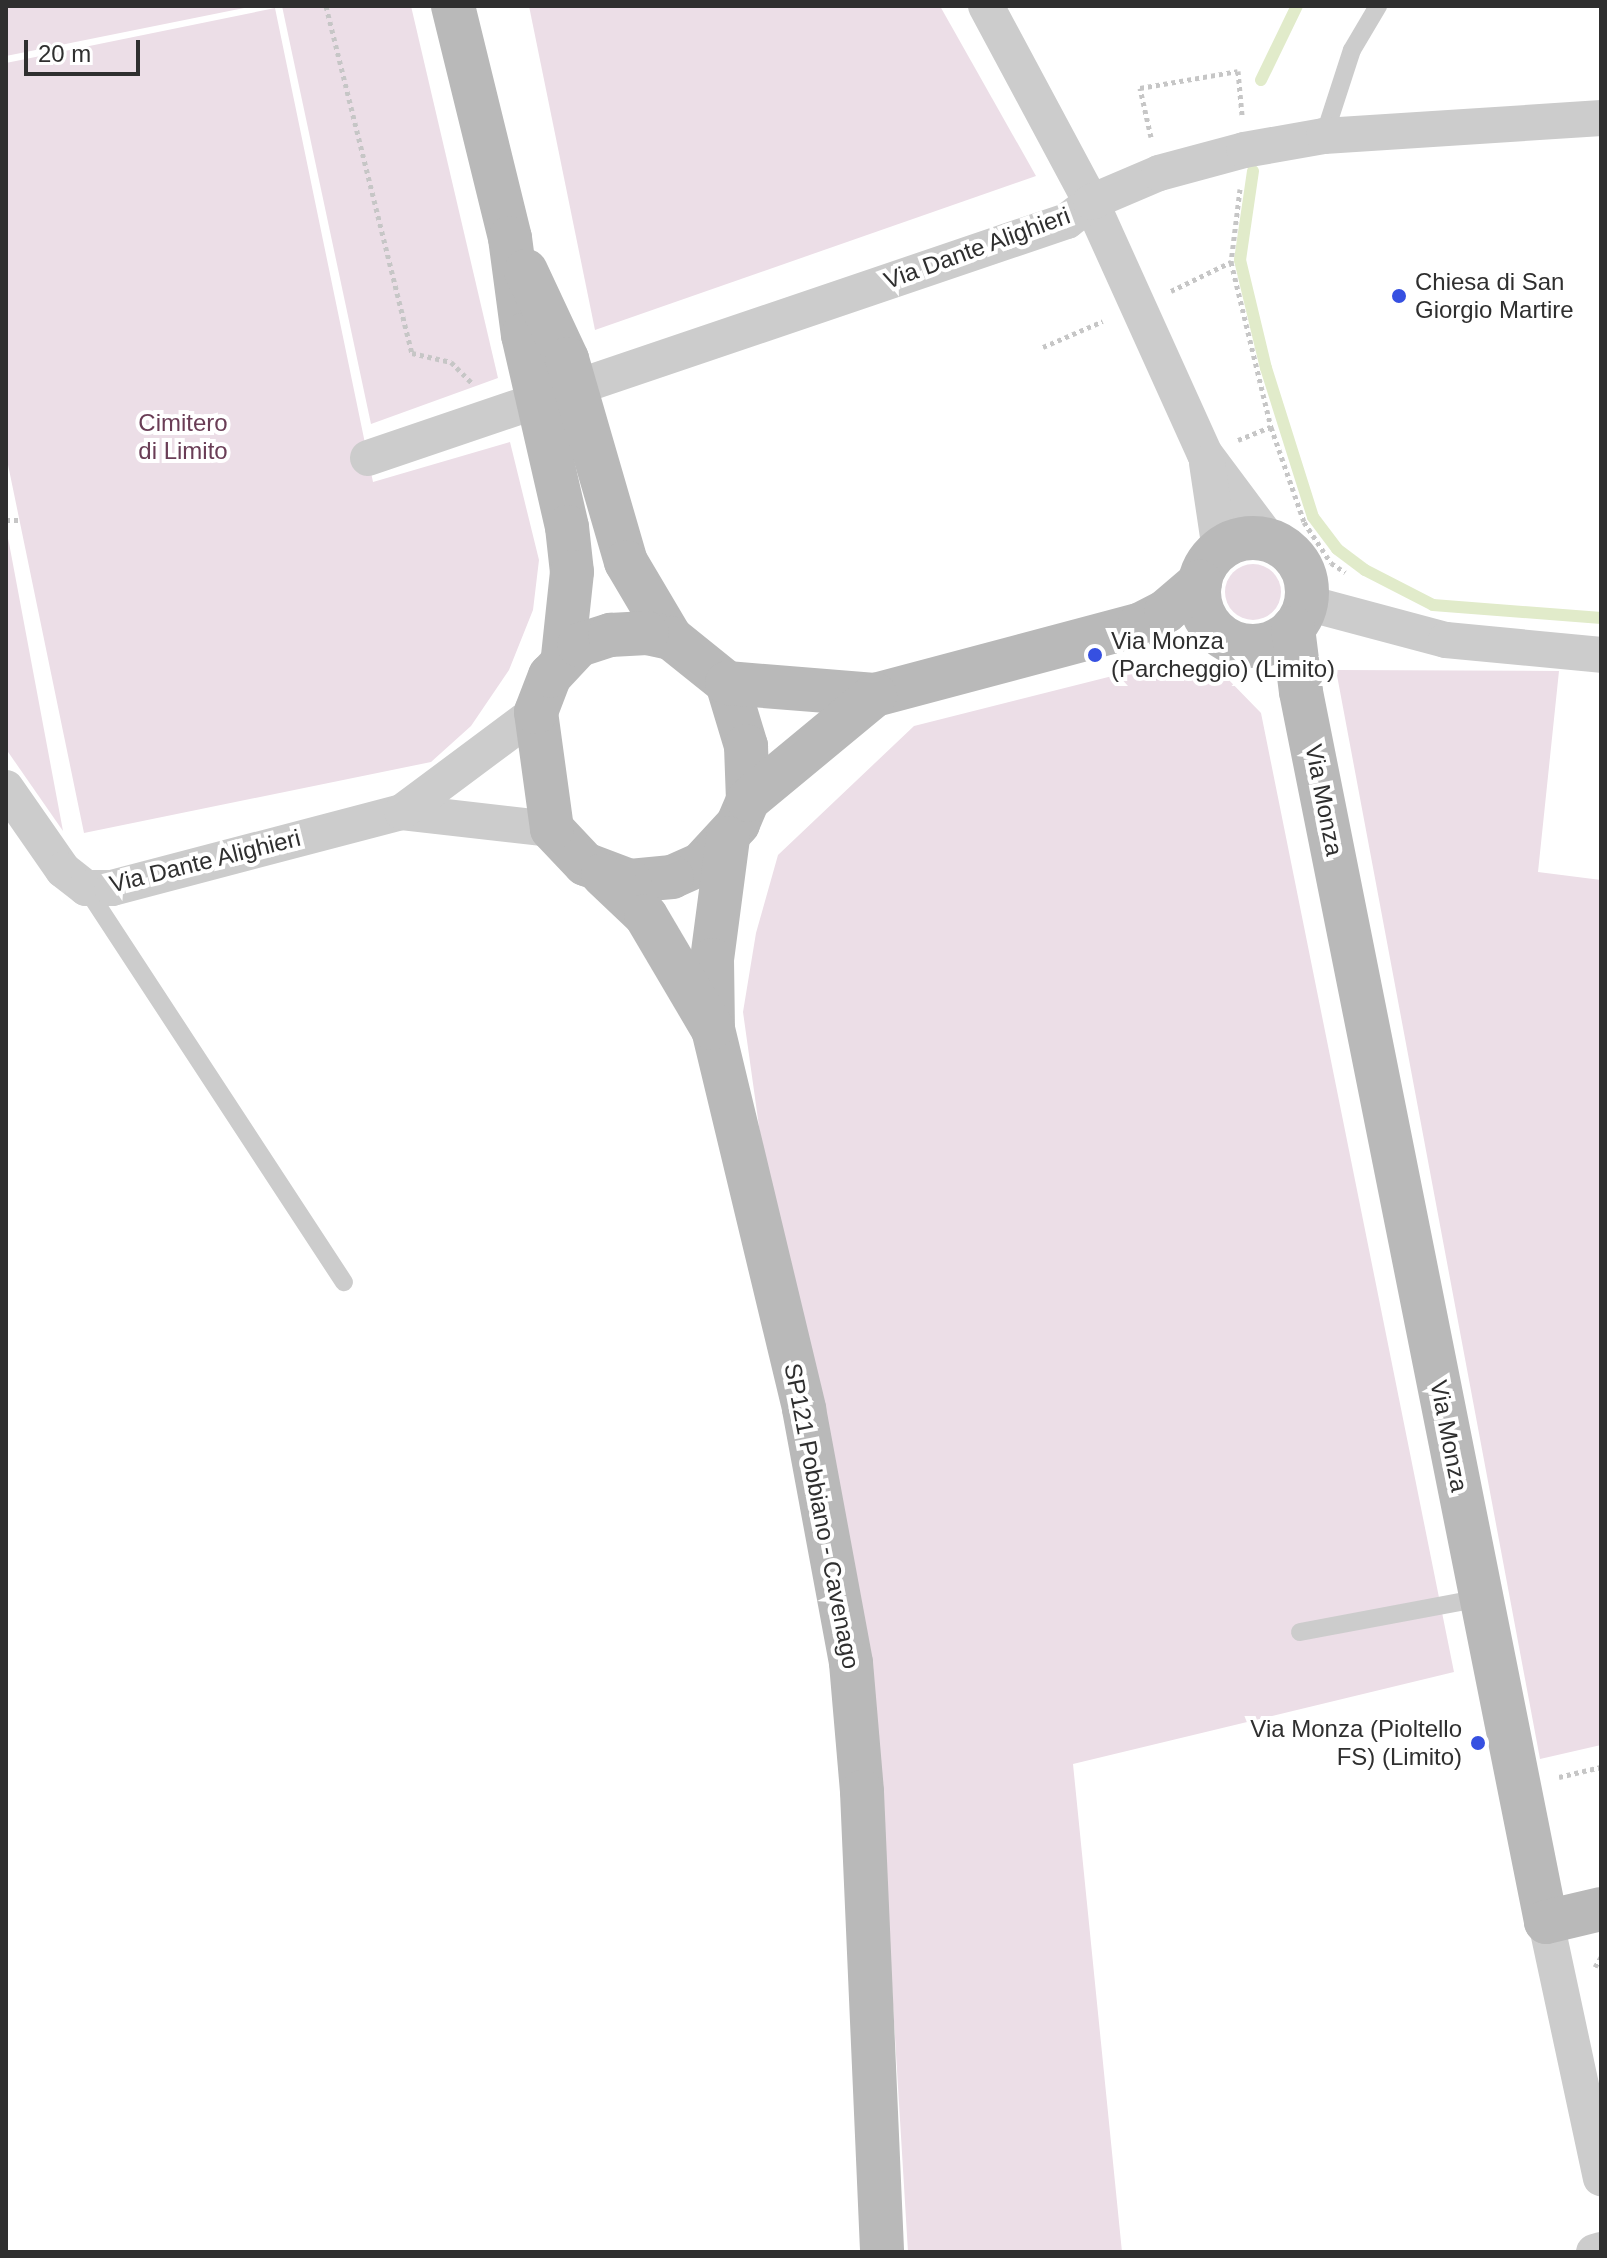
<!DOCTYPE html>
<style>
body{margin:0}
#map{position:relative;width:1607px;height:2258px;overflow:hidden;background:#fff;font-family:Helvetica,sans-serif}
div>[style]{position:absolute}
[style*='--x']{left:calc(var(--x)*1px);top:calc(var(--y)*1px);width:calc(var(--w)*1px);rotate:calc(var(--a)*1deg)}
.green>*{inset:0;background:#ecdee7}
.round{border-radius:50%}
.stream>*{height:12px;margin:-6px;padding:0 6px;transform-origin:6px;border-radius:6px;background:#e1ebca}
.path>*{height:5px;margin-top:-2.5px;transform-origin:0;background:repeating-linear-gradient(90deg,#c6c6c6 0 4px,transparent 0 8px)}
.lane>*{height:18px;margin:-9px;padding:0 9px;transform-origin:9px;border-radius:9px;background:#ccc}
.street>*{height:36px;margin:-18px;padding:0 18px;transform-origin:18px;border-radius:18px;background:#ccc}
.secondary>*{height:44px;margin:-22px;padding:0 22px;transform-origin:22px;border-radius:22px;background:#b9b9b9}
.secondary>.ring{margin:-22px;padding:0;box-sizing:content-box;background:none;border:44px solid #b9b9b9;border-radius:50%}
.dots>*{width:22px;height:22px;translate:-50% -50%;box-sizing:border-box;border:4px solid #fff;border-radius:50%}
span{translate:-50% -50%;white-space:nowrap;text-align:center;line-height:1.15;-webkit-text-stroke:8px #fff;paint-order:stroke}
.street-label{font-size:24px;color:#2f2f2f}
.poi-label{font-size:24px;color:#2f2f2f}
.left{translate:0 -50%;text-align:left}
.right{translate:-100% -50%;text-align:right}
.park-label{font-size:24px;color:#6a3d56}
.frame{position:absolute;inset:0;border:8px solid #2f2f2f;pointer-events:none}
.scale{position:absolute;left:24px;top:40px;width:116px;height:36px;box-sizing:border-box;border:4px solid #2f2f2f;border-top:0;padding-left:10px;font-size:24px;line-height:28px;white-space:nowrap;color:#2f2f2f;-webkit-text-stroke:6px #fff;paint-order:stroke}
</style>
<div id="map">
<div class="green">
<i style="clip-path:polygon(6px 6px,254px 6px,6px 56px)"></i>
<i style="clip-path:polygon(282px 6px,411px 6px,498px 378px,371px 424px)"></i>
<i style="clip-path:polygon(529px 6px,940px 6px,1036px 176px,595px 330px)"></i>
<i style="clip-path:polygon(275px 8px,373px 482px,510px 442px,539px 560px,533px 610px,509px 670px,471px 726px,431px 762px,84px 833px,6px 455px,6px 63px)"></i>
<i style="clip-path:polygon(6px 530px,9px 543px,63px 831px,6px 749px)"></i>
<i class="round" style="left:1225px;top:564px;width:56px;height:56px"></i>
<i style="clip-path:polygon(1172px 661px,1224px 675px,1261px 713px,1454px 1672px,1073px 1764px,1122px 2252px,908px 2252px,875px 1707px,768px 1191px,743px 1012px,756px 933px,778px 855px,914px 726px)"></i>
<i style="clip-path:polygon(1336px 670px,1559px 671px,1538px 872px,1601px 880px,1601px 1745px,1540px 1759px)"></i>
</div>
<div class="stream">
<i style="--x:1261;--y:80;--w:82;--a:-64.1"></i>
<i style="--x:1253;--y:171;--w:90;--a:98.3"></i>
<i style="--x:1240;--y:260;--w:111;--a:76.5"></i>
<i style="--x:1266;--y:368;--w:156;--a:72.5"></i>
<i style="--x:1313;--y:517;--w:40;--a:53"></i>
<i style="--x:1337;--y:549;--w:35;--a:37"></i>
<i style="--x:1365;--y:570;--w:76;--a:27.2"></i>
<i style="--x:1433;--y:605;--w:169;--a:4.4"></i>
</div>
<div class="path">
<i style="--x:326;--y:6;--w:357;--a:76.1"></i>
<i style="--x:412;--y:353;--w:40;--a:13"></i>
<i style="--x:451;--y:362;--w:30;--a:45"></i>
<i style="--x:1151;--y:137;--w:50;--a:-102.7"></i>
<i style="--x:1140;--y:88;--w:99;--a:-9.8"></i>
<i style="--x:1238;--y:71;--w:44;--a:84.8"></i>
<i style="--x:1240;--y:189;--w:74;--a:97"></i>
<i style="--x:1231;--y:262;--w:170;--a:76.4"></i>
<i style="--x:1271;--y:427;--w:101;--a:70.8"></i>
<i style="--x:1304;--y:522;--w:49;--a:56.6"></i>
<i style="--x:1331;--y:563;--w:17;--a:33"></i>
<i style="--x:1171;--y:291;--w:67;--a:-25.8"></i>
<i style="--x:1043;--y:347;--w:65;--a:-23.4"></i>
<i style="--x:1238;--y:440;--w:35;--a:-22"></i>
<i style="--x:6;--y:520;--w:13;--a:0"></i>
<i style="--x:1559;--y:1777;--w:43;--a:-13.4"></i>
<i style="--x:1595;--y:1967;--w:12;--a:-59"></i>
</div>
<div class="lane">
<i style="--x:1324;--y:136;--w:90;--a:-72"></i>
<i style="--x:1352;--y:50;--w:51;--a:-59.4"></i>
<i style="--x:86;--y:888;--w:471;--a:56.8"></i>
<i style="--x:1300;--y:1632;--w:185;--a:-10.6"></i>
</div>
<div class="street">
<i style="--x:986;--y:6;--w:222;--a:61.8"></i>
<i style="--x:1091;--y:202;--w:277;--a:65.7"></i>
<i style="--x:1205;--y:454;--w:107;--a:53.3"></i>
<i style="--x:368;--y:458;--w:738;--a:-18.73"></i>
<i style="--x:1067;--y:221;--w:31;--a:-38"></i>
<i style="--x:1091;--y:202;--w:74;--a:-23.1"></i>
<i style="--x:1159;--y:173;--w:88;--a:-15.1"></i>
<i style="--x:1244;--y:150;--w:81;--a:-9.9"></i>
<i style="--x:1324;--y:136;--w:278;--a:-3.7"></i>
<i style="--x:1207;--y:463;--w:88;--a:81.5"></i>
<i style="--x:1307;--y:603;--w:144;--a:14.9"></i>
<i style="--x:1446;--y:640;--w:156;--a:5.5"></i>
<i style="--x:6;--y:788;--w:100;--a:55.2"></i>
<i style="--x:63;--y:870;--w:29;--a:38"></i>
<i style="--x:86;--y:888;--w:26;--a:0"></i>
<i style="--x:112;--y:888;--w:300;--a:-14.7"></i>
<i style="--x:402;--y:812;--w:151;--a:6.5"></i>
<i style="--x:402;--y:812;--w:167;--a:-36.7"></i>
<i style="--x:1546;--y:1922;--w:262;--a:77.9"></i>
<i style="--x:1594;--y:2252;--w:7;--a:-16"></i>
</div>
<div class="secondary">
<i style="--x:453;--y:6;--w:239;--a:76.2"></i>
<i style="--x:510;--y:238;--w:98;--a:82.4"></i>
<i style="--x:523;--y:335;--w:197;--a:77.1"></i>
<i style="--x:567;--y:527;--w:45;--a:83.7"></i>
<i style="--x:572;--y:572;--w:84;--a:96.1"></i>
<i style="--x:526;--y:271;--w:97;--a:65"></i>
<i style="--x:567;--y:359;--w:211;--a:73.8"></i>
<i style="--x:626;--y:562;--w:88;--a:59.4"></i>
<i class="ring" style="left:1199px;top:538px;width:64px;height:64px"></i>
<i style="--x:1293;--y:628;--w:64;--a:82.9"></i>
<i style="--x:1301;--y:692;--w:1254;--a:78.73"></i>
<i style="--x:1546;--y:1922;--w:57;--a:-13.3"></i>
<i style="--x:647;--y:633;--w:25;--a:12"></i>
<i style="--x:671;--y:638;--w:72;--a:38.8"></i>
<i style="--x:727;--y:683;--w:66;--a:73.2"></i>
<i style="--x:746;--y:746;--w:54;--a:87.9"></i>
<i style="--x:748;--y:800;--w:26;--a:113"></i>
<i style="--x:738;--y:824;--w:54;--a:132.8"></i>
<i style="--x:701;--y:864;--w:32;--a:156"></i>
<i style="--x:672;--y:877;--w:42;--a:174.6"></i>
<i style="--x:630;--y:881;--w:48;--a:-159.3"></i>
<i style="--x:585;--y:864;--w:48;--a:-133.3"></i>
<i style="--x:552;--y:829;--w:118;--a:-97.8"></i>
<i style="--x:536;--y:712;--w:39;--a:-69"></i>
<i style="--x:550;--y:676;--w:42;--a:-46.9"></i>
<i style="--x:579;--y:645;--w:33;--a:-18"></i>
<i style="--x:610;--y:635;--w:37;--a:-3"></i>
<i style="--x:727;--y:683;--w:148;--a:4.6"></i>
<i style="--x:875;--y:695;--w:273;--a:-14.9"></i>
<i style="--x:1139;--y:625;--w:30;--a:-27"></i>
<i style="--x:1166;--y:611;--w:45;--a:-40.5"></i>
<i style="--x:748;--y:800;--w:165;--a:-39.6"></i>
<i style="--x:728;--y:838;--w:123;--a:97.5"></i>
<i style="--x:712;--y:960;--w:69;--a:89.2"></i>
<i style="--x:713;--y:1029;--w:391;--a:76.5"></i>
<i style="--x:804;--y:1409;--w:258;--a:79.5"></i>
<i style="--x:851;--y:1663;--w:129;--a:85.1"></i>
<i style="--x:862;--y:1792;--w:460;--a:87.5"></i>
<i style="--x:603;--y:875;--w:59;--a:43.6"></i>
<i style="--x:646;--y:916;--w:130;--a:59.5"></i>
</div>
<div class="dots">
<i style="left:1399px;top:296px;background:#3650e1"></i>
<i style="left:1095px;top:655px;background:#3650e1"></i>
<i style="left:1478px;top:1743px;background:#3650e1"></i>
</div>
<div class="street-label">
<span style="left:977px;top:248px;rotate:-20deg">Via Dante Alighieri</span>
<span style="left:1324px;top:800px;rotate:79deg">Via Monza</span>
<span style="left:205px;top:861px;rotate:-14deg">Via Dante Alighieri</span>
<span style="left:1449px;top:1436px;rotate:79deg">Via Monza</span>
<span style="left:822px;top:1516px;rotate:79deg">SP121 Pobbiano - Cavenago</span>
</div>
<div class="poi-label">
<span class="left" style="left:1415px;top:296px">Chiesa di San<br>Giorgio Martire</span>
<span class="left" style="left:1111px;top:655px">Via Monza<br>(Parcheggio) (Limito)</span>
<span class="right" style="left:1462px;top:1743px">Via Monza (Pioltello<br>FS) (Limito)</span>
</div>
<div class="park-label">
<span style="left:183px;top:437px">Cimitero<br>di Limito</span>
</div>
<div class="frame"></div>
<div class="scale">20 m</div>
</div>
